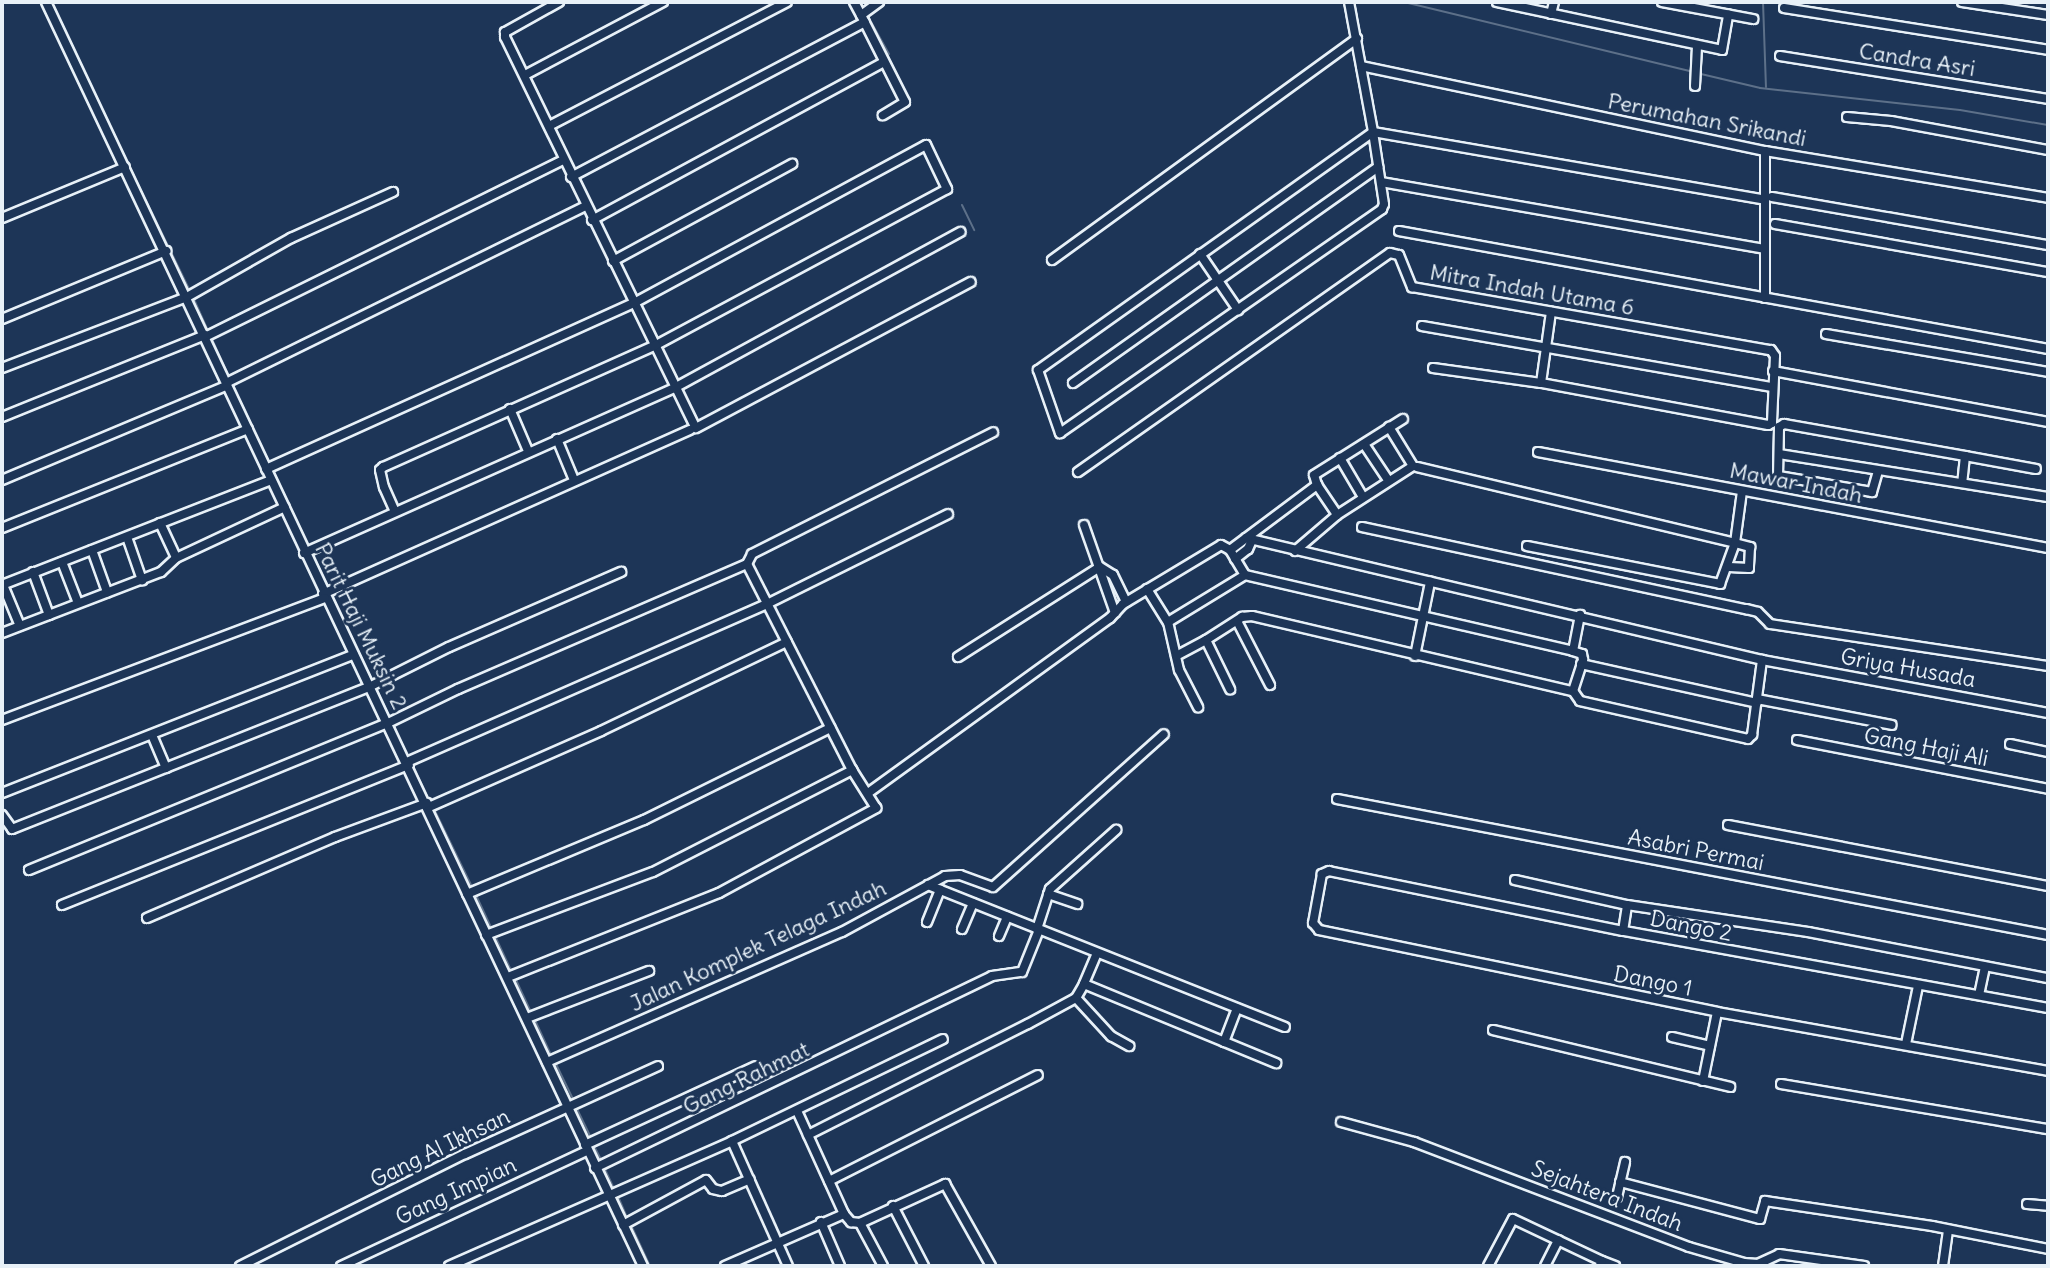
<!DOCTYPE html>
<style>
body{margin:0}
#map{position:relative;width:2050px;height:1268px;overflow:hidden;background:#1d3557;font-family:Delius,sans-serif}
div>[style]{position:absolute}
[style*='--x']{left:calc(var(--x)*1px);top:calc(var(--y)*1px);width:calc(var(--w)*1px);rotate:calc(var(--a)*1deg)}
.stream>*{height:2px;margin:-1px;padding:0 1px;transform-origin:1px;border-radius:1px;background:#5d7089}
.roads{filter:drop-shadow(2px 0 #e8f1f8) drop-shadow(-2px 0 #e8f1f8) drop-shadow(0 2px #e8f1f8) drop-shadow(0 -2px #e8f1f8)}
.street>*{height:8px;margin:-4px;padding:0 4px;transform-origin:4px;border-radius:4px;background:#1d3557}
span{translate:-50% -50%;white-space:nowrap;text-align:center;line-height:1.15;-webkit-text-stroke:6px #1d3557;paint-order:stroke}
.street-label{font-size:22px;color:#e8f1f8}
.frame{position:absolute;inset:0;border:4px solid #e8f1f8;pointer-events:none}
</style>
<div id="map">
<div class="stream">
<i style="--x:1404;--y:2;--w:298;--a:13.6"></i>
<i style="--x:1763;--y:2;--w:85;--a:88"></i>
<i style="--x:866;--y:13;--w:47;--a:60.7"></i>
<i style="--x:1701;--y:74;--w:61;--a:13.3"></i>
<i style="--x:1760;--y:88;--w:201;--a:6.3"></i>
<i style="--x:1960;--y:110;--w:89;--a:9.7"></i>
<i style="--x:93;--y:92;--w:221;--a:64"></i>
<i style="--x:962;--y:205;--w:28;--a:64"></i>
<i style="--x:193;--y:297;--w:37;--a:66"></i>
<i style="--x:211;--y:337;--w:46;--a:65.7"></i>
<i style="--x:232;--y:384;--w:90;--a:65.1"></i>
<i style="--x:298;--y:526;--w:25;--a:64"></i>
<i style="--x:312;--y:555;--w:38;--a:65"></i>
<i style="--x:331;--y:595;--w:97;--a:64.2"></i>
<i style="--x:376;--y:688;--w:31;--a:65"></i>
<i style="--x:412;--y:764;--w:42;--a:64.7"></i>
<i style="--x:434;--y:809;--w:87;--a:64"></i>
<i style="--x:475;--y:893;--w:38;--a:65"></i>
<i style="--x:495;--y:936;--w:38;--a:65"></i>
<i style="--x:516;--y:980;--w:35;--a:65"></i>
<i style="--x:534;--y:1018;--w:41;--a:65.3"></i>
<i style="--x:555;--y:1062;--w:41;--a:64.1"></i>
<i style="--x:576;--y:1107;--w:34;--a:64"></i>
<i style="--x:593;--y:1144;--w:18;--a:63"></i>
<i style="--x:603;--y:1165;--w:26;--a:65"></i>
<i style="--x:617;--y:1194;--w:26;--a:67"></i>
<i style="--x:630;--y:1223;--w:47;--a:65.1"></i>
</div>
<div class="roads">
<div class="street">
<i style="--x:46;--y:2;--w:1398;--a:64.72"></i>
<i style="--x:559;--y:2;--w:62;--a:150.9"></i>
<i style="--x:505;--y:32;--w:5;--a:90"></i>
<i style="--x:505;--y:37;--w:435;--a:64"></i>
<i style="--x:696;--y:428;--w:311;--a:-28"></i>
<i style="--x:854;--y:2;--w:15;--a:62"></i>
<i style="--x:879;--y:2;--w:22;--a:144"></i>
<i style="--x:861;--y:15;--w:97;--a:63.2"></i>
<i style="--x:905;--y:102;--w:26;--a:149"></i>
<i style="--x:1349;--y:2;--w:132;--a:79.5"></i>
<i style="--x:1373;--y:132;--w:411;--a:144.6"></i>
<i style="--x:1038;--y:370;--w:67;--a:70.8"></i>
<i style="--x:1060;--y:433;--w:392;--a:-34.8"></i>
<i style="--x:1382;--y:209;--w:5;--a:-68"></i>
<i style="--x:1384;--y:204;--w:73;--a:-98.7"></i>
<i style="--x:1373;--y:132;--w:398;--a:9.8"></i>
<i style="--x:1497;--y:2;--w:230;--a:12"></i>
<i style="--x:1722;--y:50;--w:36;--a:-80"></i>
<i style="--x:1662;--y:2;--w:93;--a:10.6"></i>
<i style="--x:1962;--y:2;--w:87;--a:8.6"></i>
<i style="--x:1784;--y:8;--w:267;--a:9"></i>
<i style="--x:1551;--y:14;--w:12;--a:-76"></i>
<i style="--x:1780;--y:56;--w:271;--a:9.1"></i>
<i style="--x:1361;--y:66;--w:413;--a:11.9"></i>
<i style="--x:1765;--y:151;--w:287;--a:9.4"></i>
<i style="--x:525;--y:75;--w:156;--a:-27.9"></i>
<i style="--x:1695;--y:86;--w:40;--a:-87.1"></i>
<i style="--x:1847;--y:117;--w:44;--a:5.2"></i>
<i style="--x:1891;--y:121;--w:160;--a:10.5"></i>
<i style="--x:549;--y:126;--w:268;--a:-27.5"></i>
<i style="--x:571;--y:177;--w:332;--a:-27.8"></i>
<i style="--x:1381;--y:182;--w:389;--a:9.9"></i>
<i style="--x:1772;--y:197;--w:280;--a:9.9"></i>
<i style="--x:2;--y:218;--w:133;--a:-22.5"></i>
<i style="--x:592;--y:220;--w:332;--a:-28.4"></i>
<i style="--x:1775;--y:224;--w:277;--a:10"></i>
<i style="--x:1399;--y:231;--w:660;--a:10.3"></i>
<i style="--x:1200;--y:254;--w:68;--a:55.8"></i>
<i style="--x:1052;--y:260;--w:377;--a:-36"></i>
<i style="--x:613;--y:261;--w:204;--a:-28.5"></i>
<i style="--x:1765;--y:298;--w:147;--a:-90"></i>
<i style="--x:2;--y:319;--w:178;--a:-22.5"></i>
<i style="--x:1422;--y:326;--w:354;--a:9.9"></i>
<i style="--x:1826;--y:334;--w:225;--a:9.7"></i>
<i style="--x:205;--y:337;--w:399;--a:-26.3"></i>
<i style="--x:2;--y:368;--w:198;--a:-21"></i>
<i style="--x:187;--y:297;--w:120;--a:-29.6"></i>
<i style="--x:291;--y:238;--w:112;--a:-24.3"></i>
<i style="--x:1773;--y:371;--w:280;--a:10.5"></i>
<i style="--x:1073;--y:383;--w:374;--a:-35.3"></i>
<i style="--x:1541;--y:383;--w:72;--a:-82"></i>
<i style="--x:510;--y:409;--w:46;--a:66.8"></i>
<i style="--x:2;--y:417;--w:219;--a:-22"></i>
<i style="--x:557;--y:439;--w:44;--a:67.5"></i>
<i style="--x:1364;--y:444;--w:43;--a:56.3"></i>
<i style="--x:1538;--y:452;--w:519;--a:10.66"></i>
<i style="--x:1779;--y:454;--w:272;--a:9.1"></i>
<i style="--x:1965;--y:456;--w:72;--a:10.4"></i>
<i style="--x:1340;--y:458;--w:45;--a:59.5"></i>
<i style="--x:1417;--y:467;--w:327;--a:13.4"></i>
<i style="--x:1735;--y:543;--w:52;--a:-82.3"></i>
<i style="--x:266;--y:469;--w:404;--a:-24.3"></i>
<i style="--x:634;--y:303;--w:332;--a:-28.4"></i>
<i style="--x:926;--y:145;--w:49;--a:64.5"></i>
<i style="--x:947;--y:189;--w:330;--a:151.8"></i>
<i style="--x:656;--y:345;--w:299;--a:155.9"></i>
<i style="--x:383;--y:467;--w:4;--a:135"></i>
<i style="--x:380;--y:470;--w:17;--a:77"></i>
<i style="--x:384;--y:487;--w:27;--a:66"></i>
<i style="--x:1878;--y:471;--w:22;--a:106"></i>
<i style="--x:1872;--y:492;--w:95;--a:-170.3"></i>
<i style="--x:1778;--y:476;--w:49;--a:-88.8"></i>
<i style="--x:1779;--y:427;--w:6;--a:-31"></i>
<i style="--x:1784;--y:424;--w:184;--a:10"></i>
<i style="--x:1965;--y:456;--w:27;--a:96"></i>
<i style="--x:1078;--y:472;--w:381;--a:-35.1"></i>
<i style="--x:1390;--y:253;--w:9;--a:13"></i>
<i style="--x:1399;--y:255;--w:35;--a:68"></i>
<i style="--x:1412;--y:287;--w:364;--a:10"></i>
<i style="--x:1771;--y:350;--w:7;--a:56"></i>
<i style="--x:1775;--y:356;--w:67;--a:92.6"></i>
<i style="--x:1772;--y:423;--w:4;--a:153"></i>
<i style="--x:1768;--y:425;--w:231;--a:-169.5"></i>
<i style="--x:1541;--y:383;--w:109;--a:-172.1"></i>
<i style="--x:2;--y:480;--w:243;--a:-22.8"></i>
<i style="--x:226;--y:386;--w:4;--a:-63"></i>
<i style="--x:228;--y:382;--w:398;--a:-26.2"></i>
<i style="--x:1317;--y:485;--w:36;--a:56"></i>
<i style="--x:160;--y:523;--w:38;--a:65"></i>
<i style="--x:1084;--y:525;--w:93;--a:70.6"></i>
<i style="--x:1362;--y:527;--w:393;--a:12.1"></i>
<i style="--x:1746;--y:609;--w:12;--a:14"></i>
<i style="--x:1758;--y:612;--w:17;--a:45"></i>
<i style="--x:1770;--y:624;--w:281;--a:8.6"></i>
<i style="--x:2;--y:528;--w:265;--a:-21.9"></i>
<i style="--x:127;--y:537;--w:46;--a:70.8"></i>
<i style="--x:1246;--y:538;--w:530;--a:13.3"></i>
<i style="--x:1762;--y:660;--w:291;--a:10.5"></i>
<i style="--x:1527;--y:546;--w:197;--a:11.1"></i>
<i style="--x:1720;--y:584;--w:44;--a:-69.9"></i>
<i style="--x:1735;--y:543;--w:16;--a:15"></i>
<i style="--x:1750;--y:547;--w:21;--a:93"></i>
<i style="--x:1749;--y:568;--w:20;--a:-177"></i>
<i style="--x:92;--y:550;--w:45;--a:70.3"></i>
<i style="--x:1230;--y:550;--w:29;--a:59"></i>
<i style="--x:1245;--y:575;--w:337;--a:13"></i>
<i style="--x:1295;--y:551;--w:55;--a:-40.6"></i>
<i style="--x:1337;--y:515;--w:90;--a:-32.8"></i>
<i style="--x:1413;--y:466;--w:46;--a:-121.6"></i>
<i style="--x:304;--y:553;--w:407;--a:-24"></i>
<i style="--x:676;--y:387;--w:324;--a:-28.6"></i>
<i style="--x:1235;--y:559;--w:16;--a:-38"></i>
<i style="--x:1248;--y:549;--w:10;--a:-66"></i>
<i style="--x:62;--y:562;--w:44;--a:68.7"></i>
<i style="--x:33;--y:572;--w:46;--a:69.6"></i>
<i style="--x:2;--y:585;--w:289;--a:-21.3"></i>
<i style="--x:3;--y:585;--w:44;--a:67.5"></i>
<i style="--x:1147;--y:589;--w:39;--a:58"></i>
<i style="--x:1168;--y:622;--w:90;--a:-31.4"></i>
<i style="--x:323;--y:594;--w:402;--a:-24.1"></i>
<i style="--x:1237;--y:621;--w:72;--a:62.7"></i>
<i style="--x:1168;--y:622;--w:49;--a:77.1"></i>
<i style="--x:1179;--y:670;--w:42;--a:62.8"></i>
<i style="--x:2;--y:633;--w:170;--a:-21"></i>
<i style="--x:161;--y:572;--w:21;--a:-43"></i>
<i style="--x:176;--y:558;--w:120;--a:-25.1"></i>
<i style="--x:1206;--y:640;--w:43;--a:-32.6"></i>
<i style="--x:1242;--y:617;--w:10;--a:-6"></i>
<i style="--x:1252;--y:616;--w:330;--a:13.2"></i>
<i style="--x:1573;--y:691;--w:33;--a:-72"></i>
<i style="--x:1583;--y:660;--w:6;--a:-99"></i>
<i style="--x:1582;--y:654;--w:9;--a:-162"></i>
<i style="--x:1573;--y:651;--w:37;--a:-79"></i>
<i style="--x:1176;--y:656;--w:34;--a:-28"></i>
<i style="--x:1206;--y:640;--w:55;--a:63.9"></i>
<i style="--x:1415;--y:656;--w:76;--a:-78.5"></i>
<i style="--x:958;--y:657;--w:168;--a:-32.4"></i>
<i style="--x:1100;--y:567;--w:15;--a:32"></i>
<i style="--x:1113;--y:575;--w:30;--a:64"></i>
<i style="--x:1581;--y:664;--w:180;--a:12.5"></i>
<i style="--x:1573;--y:691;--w:12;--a:55"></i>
<i style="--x:1580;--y:701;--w:172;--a:12.7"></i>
<i style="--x:1748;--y:739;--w:6;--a:-45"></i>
<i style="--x:1752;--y:735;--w:76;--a:-82.4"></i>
<i style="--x:1757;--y:699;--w:137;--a:10.9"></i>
<i style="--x:2;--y:720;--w:345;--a:-20.7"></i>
<i style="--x:152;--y:735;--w:36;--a:67"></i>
<i style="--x:1797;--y:740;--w:256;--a:11"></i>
<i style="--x:2010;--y:744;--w:39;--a:12"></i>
<i style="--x:407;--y:762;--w:393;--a:-23.7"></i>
<i style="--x:767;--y:604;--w:202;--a:-26.4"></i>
<i style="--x:2;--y:793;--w:378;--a:-21.5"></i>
<i style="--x:868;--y:793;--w:299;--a:-35.9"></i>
<i style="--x:1110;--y:618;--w:19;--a:-47"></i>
<i style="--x:1123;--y:604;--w:114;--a:-31"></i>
<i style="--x:1221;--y:545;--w:10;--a:29"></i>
<i style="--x:1230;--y:550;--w:109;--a:-36.8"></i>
<i style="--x:1317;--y:485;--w:10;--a:-107"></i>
<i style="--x:1314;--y:475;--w:105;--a:-32.2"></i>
<i style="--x:1337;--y:799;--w:724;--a:10.83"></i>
<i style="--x:429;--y:807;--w:188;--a:-23.8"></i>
<i style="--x:601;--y:731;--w:206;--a:-25.6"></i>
<i style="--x:2;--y:815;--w:17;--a:54"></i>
<i style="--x:12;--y:829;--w:384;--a:-21.7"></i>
<i style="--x:369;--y:687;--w:89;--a:-26.6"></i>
<i style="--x:449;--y:647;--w:188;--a:-23.6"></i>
<i style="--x:1728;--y:825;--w:326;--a:10.8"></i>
<i style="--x:29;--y:870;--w:388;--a:-22.3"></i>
<i style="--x:388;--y:723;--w:78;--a:-25.9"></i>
<i style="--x:458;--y:689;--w:315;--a:-23.4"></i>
<i style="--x:747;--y:564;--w:11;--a:-63"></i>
<i style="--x:752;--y:554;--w:270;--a:-26.8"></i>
<i style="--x:1515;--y:880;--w:115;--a:12.6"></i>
<i style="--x:928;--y:885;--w:384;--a:21.7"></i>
<i style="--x:467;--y:894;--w:192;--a:-22.7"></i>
<i style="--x:644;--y:820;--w:208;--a:-26.3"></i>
<i style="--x:1048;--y:894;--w:31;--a:19"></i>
<i style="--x:62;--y:905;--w:374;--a:-22"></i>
<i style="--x:147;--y:918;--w:205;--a:-23.3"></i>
<i style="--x:335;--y:837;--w:98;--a:-20.3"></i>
<i style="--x:927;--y:922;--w:35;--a:-68"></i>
<i style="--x:962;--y:929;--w:28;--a:-67"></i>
<i style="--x:1037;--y:929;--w:42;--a:-72"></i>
<i style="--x:1050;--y:889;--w:89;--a:-41.8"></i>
<i style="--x:1623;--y:931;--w:26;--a:-81"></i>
<i style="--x:1627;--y:905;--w:183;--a:8.5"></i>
<i style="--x:1808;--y:932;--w:244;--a:10.9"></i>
<i style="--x:486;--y:935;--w:178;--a:-20.7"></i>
<i style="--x:653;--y:872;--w:224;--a:-27.1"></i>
<i style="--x:999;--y:936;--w:21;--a:-67"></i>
<i style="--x:1097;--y:953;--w:34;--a:113"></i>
<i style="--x:1084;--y:984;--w:208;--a:22.4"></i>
<i style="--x:508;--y:977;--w:227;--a:-21.7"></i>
<i style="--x:719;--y:893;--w:179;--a:-28.4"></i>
<i style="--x:876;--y:808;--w:45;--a:-122.3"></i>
<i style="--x:852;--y:770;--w:231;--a:-117"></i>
<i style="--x:1979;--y:995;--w:29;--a:-78"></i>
<i style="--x:1076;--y:998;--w:52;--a:47.4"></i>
<i style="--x:1111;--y:1036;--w:21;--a:29"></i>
<i style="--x:2048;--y:1008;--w:432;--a:-169.7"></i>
<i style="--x:1623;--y:931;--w:300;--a:-168.5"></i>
<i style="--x:1329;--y:871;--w:8;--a:157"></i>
<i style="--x:1322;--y:874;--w:50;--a:100.4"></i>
<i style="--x:1313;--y:923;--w:9;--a:49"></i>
<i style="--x:1319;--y:930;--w:406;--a:11.6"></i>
<i style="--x:1717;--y:1012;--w:336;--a:10.1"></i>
<i style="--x:527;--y:1018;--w:131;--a:-21.1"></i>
<i style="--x:1493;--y:1030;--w:244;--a:13.5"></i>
<i style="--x:1672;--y:1037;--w:39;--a:13"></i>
<i style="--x:1224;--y:1042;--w:36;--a:-69"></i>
<i style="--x:1906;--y:1044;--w:59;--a:-78.3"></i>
<i style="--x:547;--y:1062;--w:322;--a:-23.8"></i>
<i style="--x:842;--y:932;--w:117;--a:-28.5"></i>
<i style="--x:945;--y:876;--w:15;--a:-4"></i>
<i style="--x:960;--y:875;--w:35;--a:20"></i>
<i style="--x:993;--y:887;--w:229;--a:-41.8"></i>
<i style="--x:1703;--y:1081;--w:70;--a:-78.5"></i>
<i style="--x:1781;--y:1084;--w:271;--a:9.6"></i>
<i style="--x:1341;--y:1122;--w:76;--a:15.3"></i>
<i style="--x:1414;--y:1142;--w:294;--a:20.9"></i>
<i style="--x:1689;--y:1247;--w:57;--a:16.2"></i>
<i style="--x:1744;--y:1263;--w:14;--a:4"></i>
<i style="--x:1758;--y:1264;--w:23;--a:-25"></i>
<i style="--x:1779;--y:1254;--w:86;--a:8"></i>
<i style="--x:808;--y:1135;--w:246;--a:-26.8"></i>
<i style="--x:1028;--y:1024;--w:55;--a:-28.4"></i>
<i style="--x:1076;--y:998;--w:16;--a:-60"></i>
<i style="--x:732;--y:1141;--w:137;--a:65.9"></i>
<i style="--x:585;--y:1145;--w:188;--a:-24.8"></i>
<i style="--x:595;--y:1168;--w:441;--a:-25.8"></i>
<i style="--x:992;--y:976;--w:30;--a:-8"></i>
<i style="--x:1022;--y:972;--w:45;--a:-68"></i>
<i style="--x:829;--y:1181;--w:234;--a:-26.9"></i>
<i style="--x:1620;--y:1182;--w:145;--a:14.8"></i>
<i style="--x:1760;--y:1219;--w:19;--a:-74"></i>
<i style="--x:1765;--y:1201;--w:169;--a:8.5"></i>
<i style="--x:1932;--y:1226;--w:118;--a:11.2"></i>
<i style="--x:1617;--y:1197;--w:36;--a:-77"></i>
<i style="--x:2027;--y:1204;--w:21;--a:5"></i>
<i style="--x:893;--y:1206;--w:68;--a:62.7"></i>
<i style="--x:844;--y:1214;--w:11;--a:49"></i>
<i style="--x:851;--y:1222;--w:9;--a:6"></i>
<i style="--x:860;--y:1223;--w:94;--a:-24.6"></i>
<i style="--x:945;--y:1184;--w:94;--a:60.7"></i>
<i style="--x:821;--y:1222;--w:48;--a:66.6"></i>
<i style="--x:860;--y:1223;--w:49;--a:61.9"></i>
<i style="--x:623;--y:1225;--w:94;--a:-28.5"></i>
<i style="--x:706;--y:1180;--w:11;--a:52"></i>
<i style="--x:713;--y:1189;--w:9;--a:13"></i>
<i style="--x:722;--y:1191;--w:30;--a:-23"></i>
<i style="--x:1600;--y:1265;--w:4;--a:-63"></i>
<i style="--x:1602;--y:1261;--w:14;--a:21"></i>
<i style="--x:240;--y:1266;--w:251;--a:-26.5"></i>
<i style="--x:465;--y:1154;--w:212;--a:-24.5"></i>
<i style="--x:341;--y:1266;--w:272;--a:-25.1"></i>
<i style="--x:449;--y:1266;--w:309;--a:-23.8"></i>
<i style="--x:732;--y:1141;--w:234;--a:-25.8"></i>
<i style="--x:725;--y:1266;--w:130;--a:-23.6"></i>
<i style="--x:844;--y:1214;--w:113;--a:-114.5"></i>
<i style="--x:1488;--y:1266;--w:53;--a:-62"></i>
<i style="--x:1513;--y:1219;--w:98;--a:25.3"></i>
<i style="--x:1545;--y:1266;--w:29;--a:-63"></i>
<i style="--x:1943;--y:1266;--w:36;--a:-82"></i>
</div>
</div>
<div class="street-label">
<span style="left:1917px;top:60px;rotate:9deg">Candra Asri</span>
<span style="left:1707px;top:120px;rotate:11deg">Perumahan Srikandi</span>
<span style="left:1532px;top:290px;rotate:10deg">Mitra Indah Utama 6</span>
<span style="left:1796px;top:483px;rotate:11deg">Mawar Indah</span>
<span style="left:361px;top:626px;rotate:64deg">Parit Haji Muksin 2</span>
<span style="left:1908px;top:668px;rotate:10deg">Griya Husada</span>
<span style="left:1926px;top:747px;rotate:11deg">Gang Haji Ali</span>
<span style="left:1696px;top:850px;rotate:11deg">Asabri Permai</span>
<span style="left:1691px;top:926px;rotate:11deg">Dango 2</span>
<span style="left:758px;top:946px;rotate:-25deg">Jalan Komplek Telaga Indah</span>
<span style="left:1653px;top:981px;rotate:11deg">Dango 1</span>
<span style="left:746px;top:1078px;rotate:-26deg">Gang Rahmat</span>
<span style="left:440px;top:1148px;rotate:-26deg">Gang Al Ikhsan</span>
<span style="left:456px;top:1191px;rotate:-25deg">Gang Impian</span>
<span style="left:1607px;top:1196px;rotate:21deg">Sejahtera Indah</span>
</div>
<div class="frame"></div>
</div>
